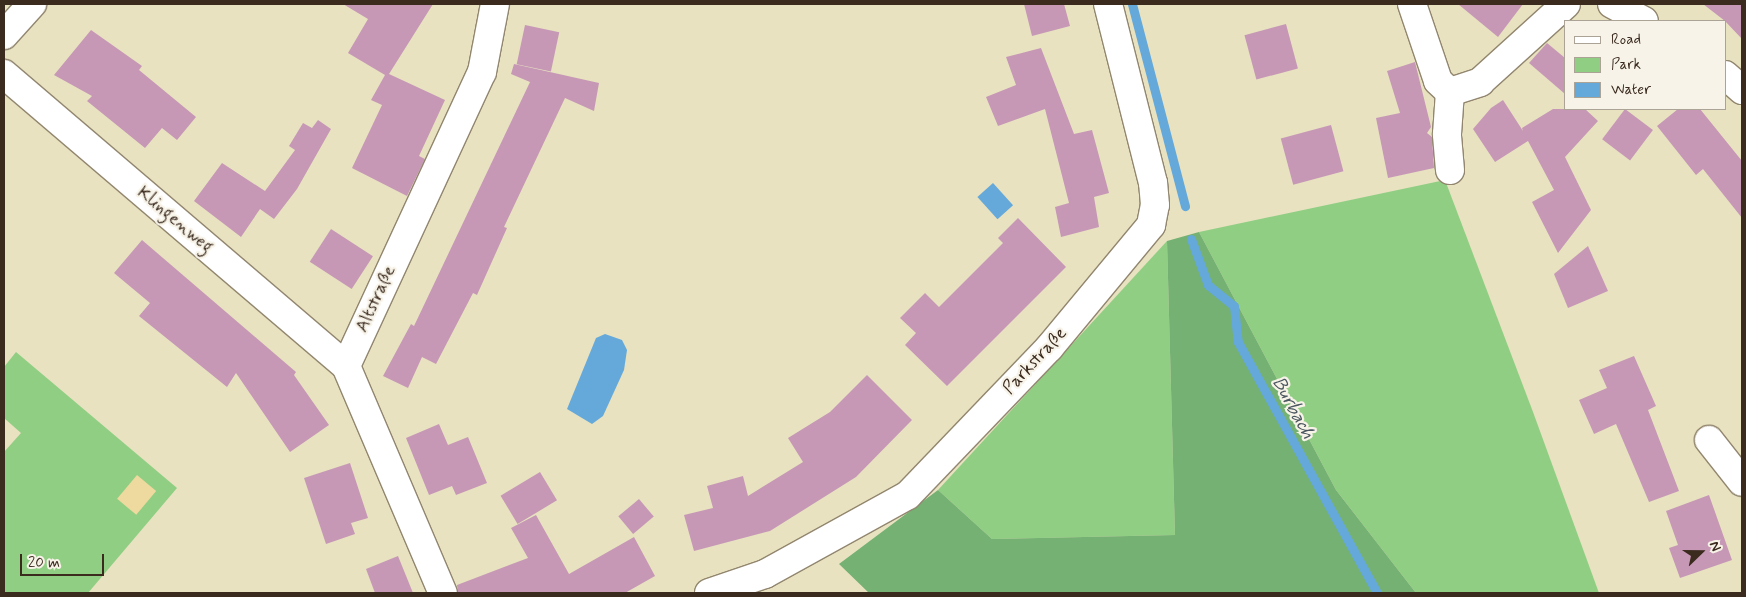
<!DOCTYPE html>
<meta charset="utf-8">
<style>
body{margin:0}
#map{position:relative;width:1746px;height:597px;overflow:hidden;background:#e8e2c0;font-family:Mynerve,sans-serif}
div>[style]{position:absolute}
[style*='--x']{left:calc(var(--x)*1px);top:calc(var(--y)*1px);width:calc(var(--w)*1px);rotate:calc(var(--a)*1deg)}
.green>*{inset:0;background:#90ce84}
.forest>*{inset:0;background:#74b172}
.sand>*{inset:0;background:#eeda9e;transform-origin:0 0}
.water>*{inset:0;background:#65a9da;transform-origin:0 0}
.stream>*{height:9px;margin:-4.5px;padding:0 4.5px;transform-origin:4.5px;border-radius:4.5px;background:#65a9da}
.building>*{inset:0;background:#c698b6;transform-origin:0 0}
.roads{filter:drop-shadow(1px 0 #92866f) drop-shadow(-1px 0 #92866f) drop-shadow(0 1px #92866f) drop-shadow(0 -1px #92866f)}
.minor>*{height:28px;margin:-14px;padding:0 14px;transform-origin:14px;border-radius:14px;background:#fff}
.tertiary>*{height:28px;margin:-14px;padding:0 14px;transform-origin:14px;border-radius:14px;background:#fff}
span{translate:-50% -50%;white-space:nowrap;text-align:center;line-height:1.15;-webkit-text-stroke:4.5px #f7f3e8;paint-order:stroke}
.street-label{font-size:18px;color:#3b2a1e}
.water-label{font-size:19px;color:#4a5660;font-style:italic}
.frame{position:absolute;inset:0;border:5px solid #3b2a1e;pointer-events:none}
.legend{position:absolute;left:1564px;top:20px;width:162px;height:90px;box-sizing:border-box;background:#f7f3e8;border:1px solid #aca397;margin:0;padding:6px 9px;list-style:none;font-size:15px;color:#3b2a1e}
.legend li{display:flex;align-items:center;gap:10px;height:25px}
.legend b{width:25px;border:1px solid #aca397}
.north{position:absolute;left:1676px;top:527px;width:50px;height:50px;-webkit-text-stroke:4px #f7f3e8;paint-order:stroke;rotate:68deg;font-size:14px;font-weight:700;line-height:20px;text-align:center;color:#3b2a1e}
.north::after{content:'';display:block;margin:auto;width:18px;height:22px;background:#3b2a1e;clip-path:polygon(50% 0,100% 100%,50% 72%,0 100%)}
.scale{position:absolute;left:20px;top:554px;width:84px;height:22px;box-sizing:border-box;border:2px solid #3b2a1e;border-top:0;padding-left:6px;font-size:15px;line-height:18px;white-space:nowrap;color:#3b2a1e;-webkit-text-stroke:4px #f7f3e8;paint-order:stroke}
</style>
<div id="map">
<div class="green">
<i style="clip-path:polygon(1445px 180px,1533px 412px,1599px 593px,1416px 593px,1336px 490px,1199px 232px)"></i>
<i style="clip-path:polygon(1167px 241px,1175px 535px,992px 539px,938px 490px)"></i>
<i style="clip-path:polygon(16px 352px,177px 488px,88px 593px,4px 593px,4px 452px,21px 433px,4px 418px,4px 367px)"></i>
</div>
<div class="forest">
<i style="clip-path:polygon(1199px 232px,1336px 490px,1416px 593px,869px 593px,839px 564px,938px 490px,992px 539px,1175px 535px,1167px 241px)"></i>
</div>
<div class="sand">
<i style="left:137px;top:475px;width:25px;height:31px;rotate:40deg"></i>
</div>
<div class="water">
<i style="left:993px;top:183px;width:30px;height:21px;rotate:48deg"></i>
<i style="clip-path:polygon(605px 334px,622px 340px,627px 350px,624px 370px,603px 416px,592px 424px,567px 409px,596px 338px)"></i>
</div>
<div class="stream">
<i style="--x:1132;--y:4;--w:209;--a:75.3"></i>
<i style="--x:1191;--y:239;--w:49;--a:69.7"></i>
<i style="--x:1208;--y:285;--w:33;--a:39"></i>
<i style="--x:1234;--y:306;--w:36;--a:84"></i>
<i style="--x:1238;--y:342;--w:287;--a:61"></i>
</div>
<div class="building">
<i style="clip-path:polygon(343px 4px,433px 4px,389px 74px,445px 100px,419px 156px,425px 159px,407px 196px,352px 168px,382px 105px,371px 100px,385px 75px,348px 53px,368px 19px)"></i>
<i style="clip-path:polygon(1024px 4px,1064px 4px,1070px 26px,1032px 36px)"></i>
<i style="clip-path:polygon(1458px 4px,1523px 4px,1498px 37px)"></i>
<i style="clip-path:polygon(1703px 4px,1742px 4px,1742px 39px,1725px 21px)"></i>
<i style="left:1286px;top:24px;width:46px;height:43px;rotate:75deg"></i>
<i style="left:525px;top:25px;width:35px;height:40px;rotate:12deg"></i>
<i style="clip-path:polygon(91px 30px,142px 66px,139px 70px,196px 117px,177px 140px,162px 128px,145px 148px,87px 101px,92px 96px,54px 75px)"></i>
<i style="clip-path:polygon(1547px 43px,1565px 58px,1565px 94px,1529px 63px)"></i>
<i style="clip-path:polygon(1041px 48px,1074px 134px,1092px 130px,1109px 193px,1094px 197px,1099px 227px,1061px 237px,1055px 207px,1069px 203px,1045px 109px,998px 126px,986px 97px,1016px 85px,1006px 57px)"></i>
<i style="clip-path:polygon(1415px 62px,1431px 127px,1427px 133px,1432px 137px,1434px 168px,1388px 178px,1376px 118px,1400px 113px,1387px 71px)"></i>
<i style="clip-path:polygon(514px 64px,599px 83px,594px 111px,565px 98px,504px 227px,507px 228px,477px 295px,473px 293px,436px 364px,422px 357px,408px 388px,383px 376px,411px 324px,414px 326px,530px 82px,511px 74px)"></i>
<i style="clip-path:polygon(1503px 100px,1523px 131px,1522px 128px,1553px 109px,1585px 109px,1598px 121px,1565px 157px,1591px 210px,1558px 253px,1532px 202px,1554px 190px,1528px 141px,1495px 162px,1473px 129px,1491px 108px)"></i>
<i style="left:1625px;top:109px;width:35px;height:38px;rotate:37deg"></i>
<i style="clip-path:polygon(1678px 109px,1700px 109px,1742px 161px,1742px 218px,1703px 169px,1696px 175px,1657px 126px)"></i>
<i style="clip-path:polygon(318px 120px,331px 129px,297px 189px,274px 219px,260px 209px,241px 237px,194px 201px,222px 163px,265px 191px,295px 150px,289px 146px,303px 123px,312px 128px)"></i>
<i style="left:1331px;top:125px;width:48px;height:52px;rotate:75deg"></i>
<i style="clip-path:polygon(1018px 218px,1066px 267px,947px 386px,905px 345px,916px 333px,900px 318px,925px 293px,939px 307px,1003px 243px,998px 238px)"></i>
<i style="left:331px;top:229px;width:50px;height:39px;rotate:33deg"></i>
<i style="clip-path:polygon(142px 240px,296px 372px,294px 375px,329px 425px,290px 452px,236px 373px,227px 387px,139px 316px,150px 303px,114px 273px)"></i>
<i style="clip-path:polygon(1588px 246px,1608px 291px,1568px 308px,1554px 274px)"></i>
<i style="clip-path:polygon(1634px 356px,1656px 406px,1648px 410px,1679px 491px,1649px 502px,1616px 424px,1594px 434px,1579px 400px,1607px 388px,1599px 370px)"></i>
<i style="clip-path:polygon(867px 375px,912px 420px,856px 477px,770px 531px,694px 551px,684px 515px,713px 508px,707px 486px,743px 476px,748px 496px,803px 462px,788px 438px,830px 412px)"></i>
<i style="clip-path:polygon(439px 424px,448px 445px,468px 437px,487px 483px,456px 495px,452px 486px,429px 495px,406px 438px)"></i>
<i style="clip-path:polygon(350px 463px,368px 518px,351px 523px,355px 534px,326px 544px,304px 478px)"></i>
<i style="left:540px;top:472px;width:33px;height:46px;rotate:59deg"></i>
<i style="clip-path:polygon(1709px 495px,1732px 560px,1680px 578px,1669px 548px,1678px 545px,1666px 511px)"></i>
<i style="left:639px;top:499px;width:23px;height:27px;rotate:50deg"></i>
<i style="clip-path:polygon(536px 515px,569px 574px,634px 537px,655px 576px,625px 593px,458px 593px,457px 585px,528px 558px,511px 528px)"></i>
<i style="clip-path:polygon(398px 556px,413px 593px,375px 593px,366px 569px)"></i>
</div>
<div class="roads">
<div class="minor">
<i style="--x:1412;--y:4;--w:81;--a:71.3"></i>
<i style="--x:1438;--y:81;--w:16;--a:43"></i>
<i style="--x:4;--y:35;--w:42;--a:-47.9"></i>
<i style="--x:4;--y:74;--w:450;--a:40.5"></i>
<i style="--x:346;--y:366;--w:247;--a:66.9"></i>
<i style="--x:1450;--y:92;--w:32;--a:-18"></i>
<i style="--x:1480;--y:82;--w:116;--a:-42.2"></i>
<i style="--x:1450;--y:170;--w:36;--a:-95"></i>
<i style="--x:1447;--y:134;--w:42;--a:-85.9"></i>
<i style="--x:346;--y:366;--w:324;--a:-65.2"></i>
<i style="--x:482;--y:72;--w:69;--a:-79.2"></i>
<i style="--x:1709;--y:440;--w:53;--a:51.8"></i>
<i style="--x:709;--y:593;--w:59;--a:-18.7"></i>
<i style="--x:765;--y:574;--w:163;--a:-28.9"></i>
<i style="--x:908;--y:495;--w:204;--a:-46.2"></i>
<i style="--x:1049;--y:348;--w:160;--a:-50.3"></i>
<i style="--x:1151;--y:225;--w:20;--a:-79"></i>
<i style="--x:1155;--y:205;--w:22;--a:-95"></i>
<i style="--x:1153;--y:183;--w:185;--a:-104.1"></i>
</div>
<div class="tertiary">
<i style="--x:1612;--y:4;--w:36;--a:28"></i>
<i style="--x:1725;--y:75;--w:23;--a:41"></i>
</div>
</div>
<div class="street-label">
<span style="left:175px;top:220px;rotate:40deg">Klingenweg</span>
<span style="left:376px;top:299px;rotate:-65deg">Altstraße</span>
<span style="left:1035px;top:361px;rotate:-47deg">Parkstraße</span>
</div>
<div class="water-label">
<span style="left:1293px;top:408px;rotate:61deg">Burbach</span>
</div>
<div class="frame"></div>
<ul class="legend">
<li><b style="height:6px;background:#fff"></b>Road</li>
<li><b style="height:14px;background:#90ce84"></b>Park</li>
<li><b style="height:14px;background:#65a9da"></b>Water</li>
</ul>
<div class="north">N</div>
<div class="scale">20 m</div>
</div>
